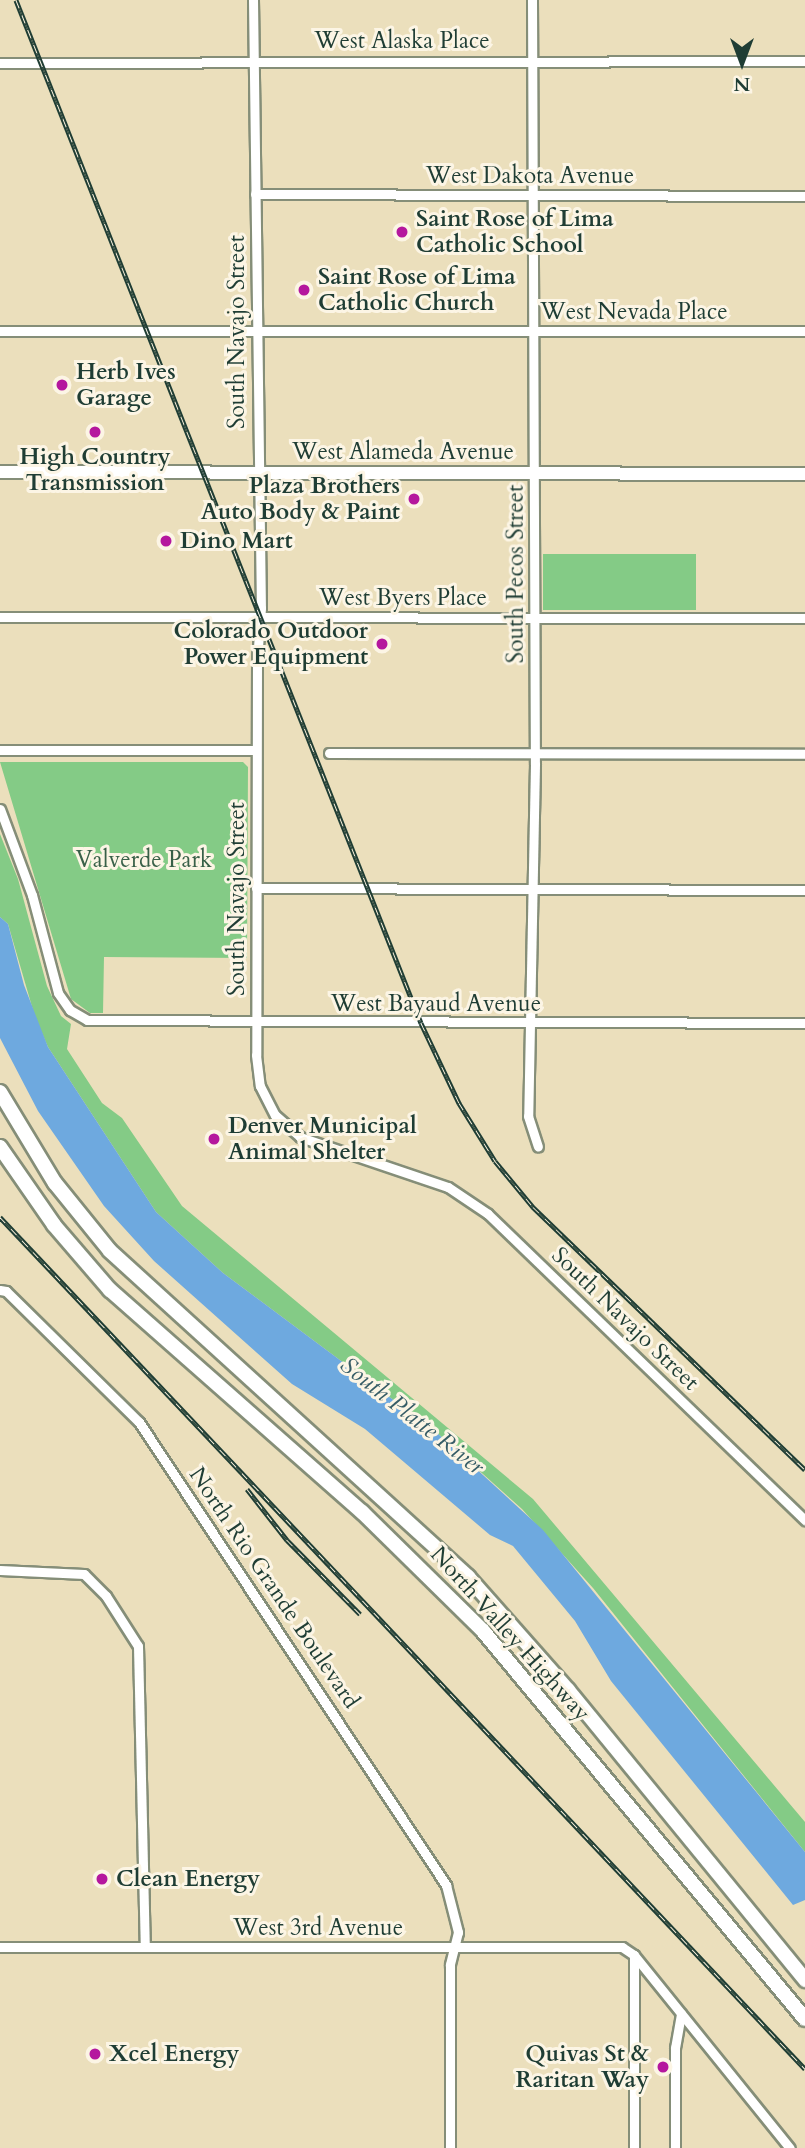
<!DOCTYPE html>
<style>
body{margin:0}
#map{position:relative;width:805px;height:2148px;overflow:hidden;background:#ebdfbc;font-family:Cardo,serif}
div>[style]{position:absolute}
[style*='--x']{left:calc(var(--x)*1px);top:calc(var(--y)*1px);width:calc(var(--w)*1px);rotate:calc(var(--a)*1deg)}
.green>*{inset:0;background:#84cb86;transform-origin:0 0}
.water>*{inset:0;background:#6ea9df}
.roads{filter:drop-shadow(2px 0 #858e78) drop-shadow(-2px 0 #858e78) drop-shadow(0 2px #858e78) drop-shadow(0 -2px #858e78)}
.minor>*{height:9px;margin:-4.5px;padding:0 4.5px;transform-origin:4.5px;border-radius:4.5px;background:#fff}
.major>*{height:12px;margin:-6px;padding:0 6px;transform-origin:6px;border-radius:6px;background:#fff}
.highway>*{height:14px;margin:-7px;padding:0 7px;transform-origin:7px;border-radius:7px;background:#fff}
.rail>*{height:5px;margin-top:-2.5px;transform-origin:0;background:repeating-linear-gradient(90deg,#fcf5e5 0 8px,#1f3d34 0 16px);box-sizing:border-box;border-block:2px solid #1f3d34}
.dots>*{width:19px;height:19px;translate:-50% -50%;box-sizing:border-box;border:4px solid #fcf5e5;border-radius:50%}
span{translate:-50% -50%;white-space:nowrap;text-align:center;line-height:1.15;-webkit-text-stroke:6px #fcf5e5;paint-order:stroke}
.street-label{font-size:23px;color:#1f3d34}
.poi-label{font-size:23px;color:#1f3d34;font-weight:700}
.left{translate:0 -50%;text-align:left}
.right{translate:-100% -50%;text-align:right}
.park-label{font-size:23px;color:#386048}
.water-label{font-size:24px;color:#375d67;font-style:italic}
.north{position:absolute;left:707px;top:28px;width:70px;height:70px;-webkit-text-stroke:5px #fcf5e5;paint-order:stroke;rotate:180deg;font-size:19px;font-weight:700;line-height:28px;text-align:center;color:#1f3d34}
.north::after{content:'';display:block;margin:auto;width:24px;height:32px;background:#1f3d34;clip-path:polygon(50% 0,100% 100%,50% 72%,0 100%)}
</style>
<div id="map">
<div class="green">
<i style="left:543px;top:554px;width:153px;height:56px"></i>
<i style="clip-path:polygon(0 762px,243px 762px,248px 767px,247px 958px,104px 957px,103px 1013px,90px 1013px,71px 999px)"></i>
<i style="clip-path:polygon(0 834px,18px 879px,47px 986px,61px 1016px,71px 1024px,67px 1049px,102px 1103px,122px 1118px,182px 1206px,533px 1499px,805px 1822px,805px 1852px,593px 1588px,522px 1509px,435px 1431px,223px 1273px,156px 1212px,48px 1047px,35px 1017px,8px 924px,0 917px)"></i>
</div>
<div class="water">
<i style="clip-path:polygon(0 917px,8px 924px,24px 985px,48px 1047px,156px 1212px,223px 1273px,435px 1431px,543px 1530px,805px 1852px,805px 1900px,793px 1905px,611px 1681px,575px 1621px,513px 1546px,490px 1535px,365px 1429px,292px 1384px,154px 1261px,104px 1206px,38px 1111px,0 1038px)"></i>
</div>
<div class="roads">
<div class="minor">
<i style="--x:253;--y:0;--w:608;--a:89.25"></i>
<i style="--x:261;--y:608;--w:52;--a:94.4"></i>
<i style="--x:257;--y:660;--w:395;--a:90.1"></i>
<i style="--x:256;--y:1055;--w:31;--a:83"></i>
<i style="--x:260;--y:1086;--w:33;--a:63"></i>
<i style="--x:275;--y:1115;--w:33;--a:41"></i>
<i style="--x:300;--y:1137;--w:156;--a:18.7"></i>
<i style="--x:448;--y:1187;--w:48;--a:34"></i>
<i style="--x:488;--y:1214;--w:441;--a:44"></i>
<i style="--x:532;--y:0;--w:764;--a:89.78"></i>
<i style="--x:535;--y:764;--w:352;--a:91.1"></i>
<i style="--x:528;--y:1116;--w:32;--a:72"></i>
<i style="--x:0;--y:63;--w:805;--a:-0.14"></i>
<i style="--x:255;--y:194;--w:550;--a:0.21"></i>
<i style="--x:0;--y:331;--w:805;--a:0"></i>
<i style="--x:0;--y:617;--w:805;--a:0.07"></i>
<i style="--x:0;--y:750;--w:256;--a:0"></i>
<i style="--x:329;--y:753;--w:476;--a:0.1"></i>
<i style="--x:0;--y:809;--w:92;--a:69.6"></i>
<i style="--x:32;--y:895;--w:101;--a:75.1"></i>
<i style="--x:58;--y:993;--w:21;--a:55"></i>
<i style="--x:70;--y:1010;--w:20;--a:30"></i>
<i style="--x:87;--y:1020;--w:718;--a:0.24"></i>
<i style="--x:256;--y:888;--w:549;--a:0.21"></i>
<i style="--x:0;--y:1290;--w:6;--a:9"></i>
<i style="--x:6;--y:1291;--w:187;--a:44.6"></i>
<i style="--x:139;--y:1422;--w:556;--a:56.45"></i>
<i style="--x:446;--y:1885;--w:49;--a:75.7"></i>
<i style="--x:458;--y:1932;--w:34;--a:104"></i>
<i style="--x:450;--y:1965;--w:183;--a:90"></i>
<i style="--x:0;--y:1570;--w:84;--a:2.7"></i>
<i style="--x:84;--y:1574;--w:31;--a:45"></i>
<i style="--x:106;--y:1596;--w:59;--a:57.4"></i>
<i style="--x:138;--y:1646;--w:301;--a:88.7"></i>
<i style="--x:0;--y:1947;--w:622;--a:0"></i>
<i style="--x:622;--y:1947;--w:14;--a:34"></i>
<i style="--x:634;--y:1955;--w:248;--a:51.1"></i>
<i style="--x:634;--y:2148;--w:193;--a:-90"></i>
<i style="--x:675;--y:2148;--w:100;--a:-90"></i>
<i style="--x:675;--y:2048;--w:35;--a:-80"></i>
</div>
<div class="major">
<i style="--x:0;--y:472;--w:805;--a:0.14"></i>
</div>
<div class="highway">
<i style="--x:0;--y:1092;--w:106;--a:58.9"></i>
<i style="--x:55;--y:1183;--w:87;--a:51"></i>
<i style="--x:110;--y:1251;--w:484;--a:42.3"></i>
<i style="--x:468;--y:1577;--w:151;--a:48.5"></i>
<i style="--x:568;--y:1690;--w:375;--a:50.7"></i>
<i style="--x:0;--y:1147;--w:95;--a:55.3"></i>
<i style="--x:54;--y:1225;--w:86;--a:49.3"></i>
<i style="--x:110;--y:1290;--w:336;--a:41.4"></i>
<i style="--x:362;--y:1512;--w:170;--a:44.5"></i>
<i style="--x:483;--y:1631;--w:504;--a:50.31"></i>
</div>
</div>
<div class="rail">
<i style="--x:16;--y:0;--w:1100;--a:68.4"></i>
<i style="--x:421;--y:1023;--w:89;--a:64.6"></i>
<i style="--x:459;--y:1103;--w:68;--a:58.2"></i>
<i style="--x:495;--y:1161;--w:60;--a:50.4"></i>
<i style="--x:533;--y:1207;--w:378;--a:44"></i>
<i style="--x:0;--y:1217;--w:1172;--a:46.62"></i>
<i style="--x:247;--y:1489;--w:65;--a:51.9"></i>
<i style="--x:287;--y:1540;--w:104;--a:45.4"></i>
</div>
<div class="dots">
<i style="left:402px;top:232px;background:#b5179e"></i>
<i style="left:304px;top:290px;background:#b5179e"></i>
<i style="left:62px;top:385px;background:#b5179e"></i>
<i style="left:95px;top:432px;background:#b5179e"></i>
<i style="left:414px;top:499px;background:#b5179e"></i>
<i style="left:166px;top:541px;background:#b5179e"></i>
<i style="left:382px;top:644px;background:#b5179e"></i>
<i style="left:214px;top:1139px;background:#b5179e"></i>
<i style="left:102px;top:1879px;background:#b5179e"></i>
<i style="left:95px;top:2054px;background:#b5179e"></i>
<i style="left:663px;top:2067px;background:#b5179e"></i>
</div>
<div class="street-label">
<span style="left:402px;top:41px">West Alaska Place</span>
<span style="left:530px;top:176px">West Dakota Avenue</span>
<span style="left:634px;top:312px">West Nevada Place</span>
<span style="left:237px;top:332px;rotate:-90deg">South Navajo Street</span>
<span style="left:403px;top:452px">West Alameda Avenue</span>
<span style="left:516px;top:574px;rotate:-90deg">South Pecos Street</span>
<span style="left:403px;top:598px">West Byers Place</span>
<span style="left:237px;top:899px;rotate:-90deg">South Navajo Street</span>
<span style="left:436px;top:1004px">West Bayaud Avenue</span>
<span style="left:625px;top:1319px;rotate:44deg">South Navajo Street</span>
<span style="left:274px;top:1588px;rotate:56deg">North Rio Grande Boulevard</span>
<span style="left:510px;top:1634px;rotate:48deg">North Valley Highway</span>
<span style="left:318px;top:1928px">West 3rd Avenue</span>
</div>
<div class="poi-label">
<span class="left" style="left:416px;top:232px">Saint Rose of Lima<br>Catholic School</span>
<span class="left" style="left:318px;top:290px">Saint Rose of Lima<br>Catholic Church</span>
<span class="left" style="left:76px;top:385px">Herb Ives<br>Garage</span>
<span style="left:95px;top:470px">High Country<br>Transmission</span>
<span class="right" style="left:400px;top:499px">Plaza Brothers<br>Auto Body &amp; Paint</span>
<span class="left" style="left:180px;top:541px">Dino Mart</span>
<span class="right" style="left:368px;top:644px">Colorado Outdoor<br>Power Equipment</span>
<span class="left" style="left:228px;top:1139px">Denver Municipal<br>Animal Shelter</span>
<span class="left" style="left:116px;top:1879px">Clean Energy</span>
<span class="left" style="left:109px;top:2054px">Xcel Energy</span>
<span class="right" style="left:649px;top:2067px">Quivas St &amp;<br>Raritan Way</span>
</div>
<div class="park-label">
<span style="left:144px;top:860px">Valverde Park</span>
</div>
<div class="water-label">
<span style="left:412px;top:1416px;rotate:38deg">South Platte River</span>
</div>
<div class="north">N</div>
</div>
